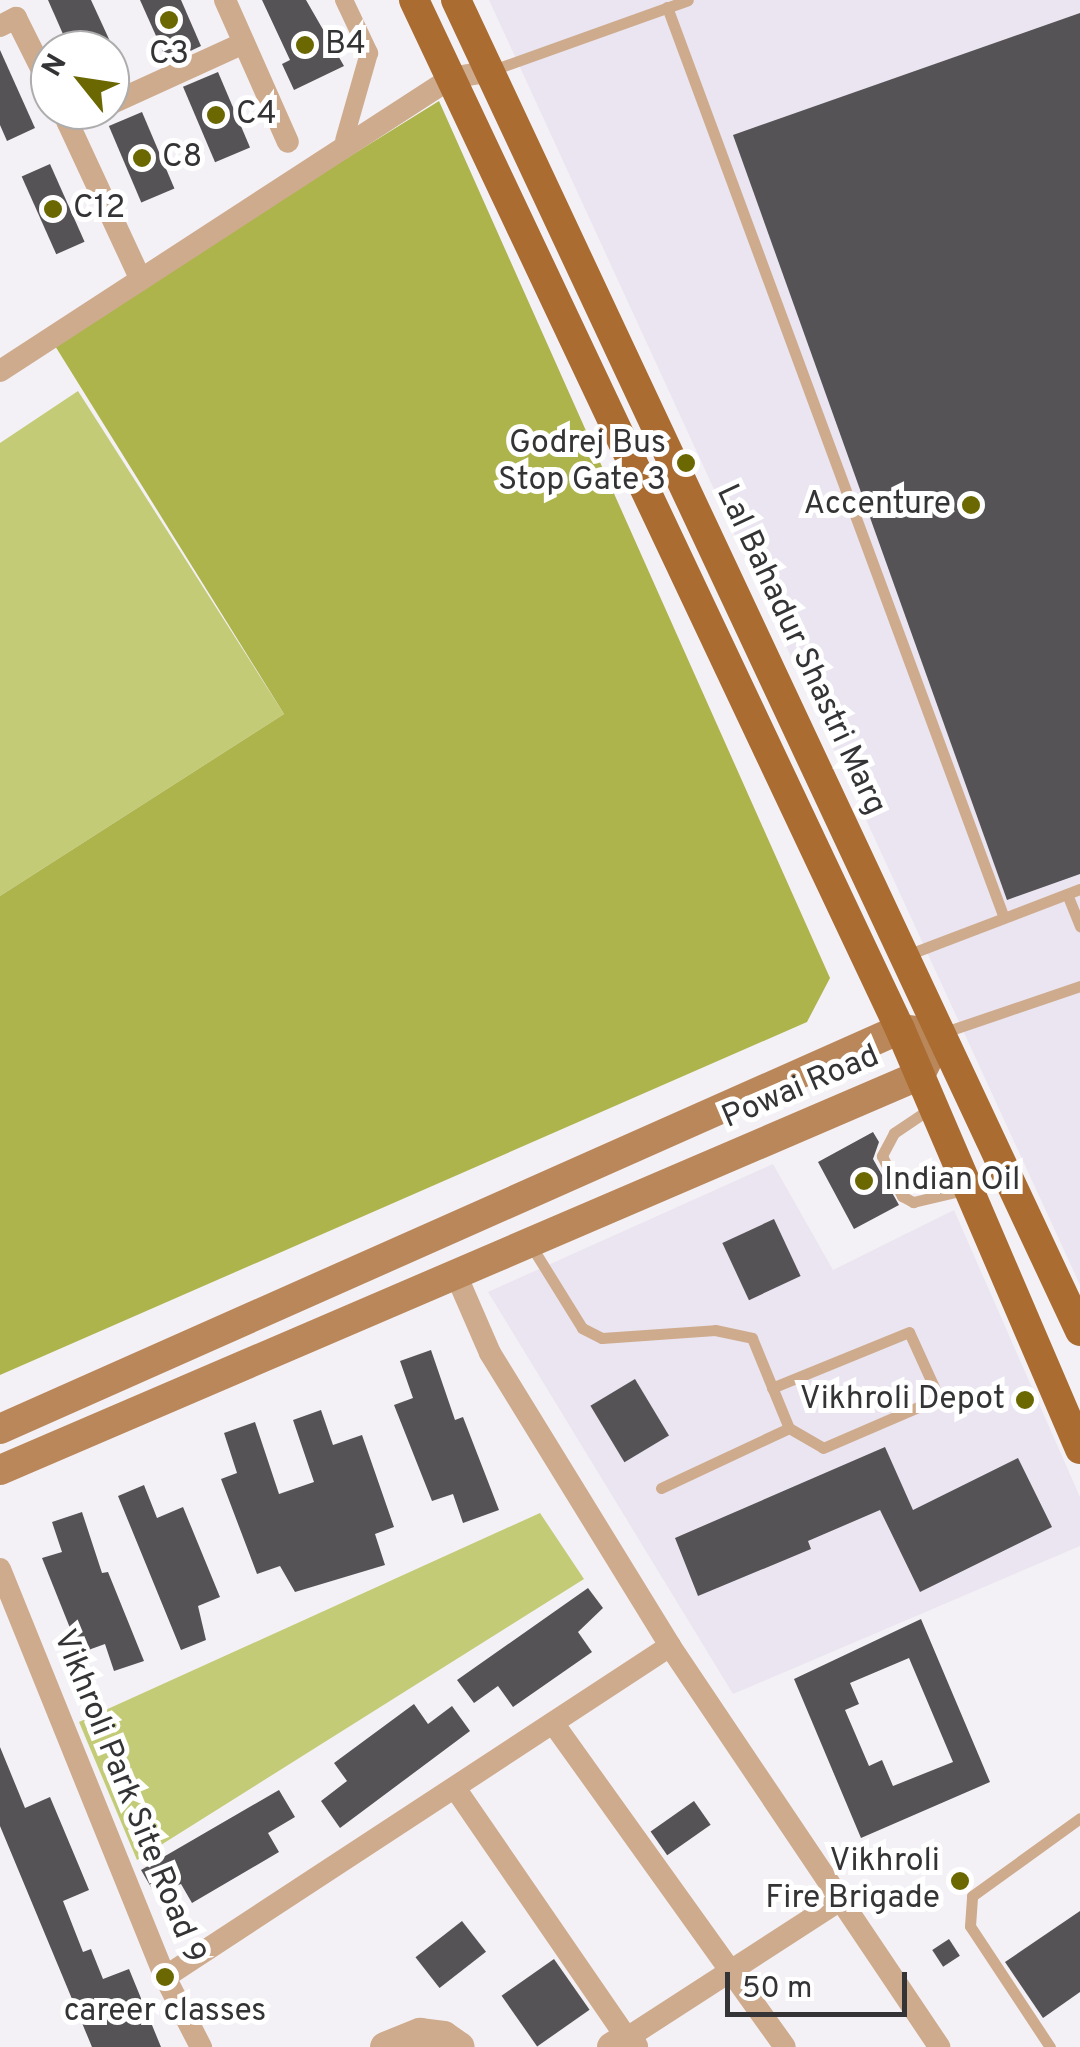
<!DOCTYPE html>
<style>
body{margin:0}
#map{position:relative;width:1080px;height:2047px;overflow:hidden;background:#f4f1f6;font-family:Overpass,sans-serif}
div>[style]{position:absolute}
[style*='--x']{left:calc(var(--x)*1px);top:calc(var(--y)*1px);width:calc(var(--w)*1px);rotate:calc(var(--a)*1deg)}
.built>*{inset:0;background:#eae5f0}
.green>*{inset:0;background:#c3cb76}
.forest>*{inset:0;background:#adb44c}
.building>*{inset:0;background:#565356;transform-origin:0 0}
.service>*{height:11px;margin:-5.5px;padding:0 5.5px;transform-origin:5.5px;border-radius:5.5px;background:#ceab8d}
.pedestrian>*{height:18px;margin:-9px;padding:0 9px;transform-origin:9px;border-radius:9px;background:#ceab8d}
.minor>*{height:22px;margin:-11px;padding:0 11px;transform-origin:11px;border-radius:11px;background:#ceab8d}
.tertiary>*{height:30px;margin:-15px;padding:0 15px;transform-origin:15px;border-radius:15px;background:#ceab8d}
.secondary>*{height:30px;margin:-15px;padding:0 15px;transform-origin:15px;border-radius:15px;background:#ba875a}
.primary>*{height:30px;margin:-15px;padding:0 15px;transform-origin:15px;border-radius:15px;background:#aa6c30}
.dots>*{width:28px;height:28px;translate:-50% -50%;box-sizing:border-box;border:5px solid #fff;border-radius:50%}
span{translate:-50% -50%;white-space:nowrap;text-align:center;line-height:1.15;-webkit-text-stroke:10px #fff;paint-order:stroke}
.poi-label{font-size:32px;color:#343335}
.left{translate:0 -50%;text-align:left}
.right{translate:-100% -50%;text-align:right}
.street-label{font-size:32px;color:#343335}
.north{position:absolute;left:30px;top:30px;width:100px;height:100px;box-sizing:border-box;background:#fff;border:2px solid #aeadae;border-radius:50%;rotate:300deg;font-size:28px;font-weight:700;line-height:40px;text-align:center;color:#343335}
.north::after{content:'';display:block;margin:auto;width:35px;height:45px;background:#6b6802;clip-path:polygon(50% 0,100% 100%,50% 72%,0 100%)}
.scale{position:absolute;left:725px;top:1972px;width:182px;height:45px;box-sizing:border-box;border:5px solid #343335;border-top:0;padding-left:12px;font-size:30px;line-height:35px;white-space:nowrap;color:#343335;-webkit-text-stroke:8px #fff;paint-order:stroke}
</style>
<div id="map">
<div class="built">
<i style="clip-path:polygon(489px 0,1080px 0,1080px 1285px)"></i>
<i style="clip-path:polygon(773px 1164px,833px 1270px,954px 1210px,1080px 1497px,1080px 1546px,733px 1694px,488px 1292px)"></i>
</div>
<div class="green">
<i style="clip-path:polygon(78px 391px,284px 714px,0 896px,0 443px)"></i>
<i style="clip-path:polygon(540px 1513px,584px 1579px,137px 1860px,79px 1722px)"></i>
</div>
<div class="forest">
<i style="clip-path:polygon(439px 101px,830px 978px,807px 1022px,0 1375px,0 896px,284px 714px,52px 341px)"></i>
</div>
<div class="building">
<i style="clip-path:polygon(48px 0,91px 0,114px 50px,70px 50px)"></i>
<i style="clip-path:polygon(140px 0,181px 0,201px 46px,171px 60px,165px 56px)"></i>
<i style="clip-path:polygon(262px 0,306px 0,344px 66px,294px 90px,282px 64px,290px 60px)"></i>
<i style="clip-path:polygon(1080px 13px,1080px 874px,1007px 900px,733px 135px)"></i>
<i style="clip-path:polygon(0 50px,35px 128px,7px 141px,0 125px)"></i>
<i style="left:218px;top:72px;width:82px;height:38px;rotate:67deg"></i>
<i style="left:142px;top:112px;width:83px;height:36px;rotate:67deg"></i>
<i style="left:50px;top:164px;width:85px;height:31px;rotate:66deg"></i>
<i style="clip-path:polygon(873px 1132px,879px 1142px,873px 1159px,899px 1205px,854px 1229px,818px 1162px)"></i>
<i style="left:774px;top:1219px;width:63px;height:57px;rotate:65deg"></i>
<i style="clip-path:polygon(431px 1350px,455px 1420px,463px 1417px,499px 1510px,463px 1523px,453px 1494px,432px 1501px,394px 1405px,413px 1398px,400px 1361px)"></i>
<i style="left:635px;top:1379px;width:66px;height:52px;rotate:59deg"></i>
<i style="clip-path:polygon(321px 1410px,333px 1445px,362px 1435px,394px 1527px,375px 1534px,385px 1565px,295px 1592px,280px 1566px,257px 1574px,221px 1479px,237px 1473px,224px 1433px,255px 1422px,279px 1494px,314px 1482px,293px 1420px)"></i>
<i style="clip-path:polygon(885px 1447px,913px 1510px,1018px 1458px,1052px 1527px,920px 1592px,880px 1510px,808px 1541px,811px 1549px,698px 1596px,675px 1538px)"></i>
<i style="clip-path:polygon(144px 1485px,157px 1518px,183px 1507px,220px 1597px,198px 1606px,206px 1640px,181px 1650px,118px 1496px)"></i>
<i style="clip-path:polygon(82px 1512px,102px 1573px,108px 1572px,144px 1661px,114px 1671px,105px 1644px,80px 1653px,42px 1558px,62px 1552px,52px 1522px)"></i>
<i style="clip-path:polygon(588px 1588px,603px 1608px,578px 1632px,592px 1652px,513px 1707px,498px 1686px,474px 1703px,457px 1680px)"></i>
<i style="clip-path:polygon(evenodd,921px 1619px,990px 1782px,861px 1838px,794px 1679px,921px 1619px,909px 1658px,953px 1762px,893px 1786px,882px 1760px,869px 1766px,845px 1710px,859px 1704px,850px 1683px,909px 1658px)"></i>
<i style="clip-path:polygon(414px 1704px,428px 1724px,452px 1706px,470px 1731px,340px 1828px,321px 1801px,347px 1781px,334px 1763px)"></i>
<i style="clip-path:polygon(0 1747px,25px 1808px,50px 1797px,79px 1866px,89px 1890px,63px 1901px,83px 1952px,91px 1949px,103px 1979px,129px 1969px,161px 2047px,92px 2047px,0 1826px)"></i>
<i style="clip-path:polygon(279px 1790px,295px 1817px,268px 1833px,279px 1852px,192px 1903px,181px 1884px,155px 1894px,141px 1870px)"></i>
<i style="left:694px;top:1801px;width:29px;height:53px;rotate:55deg"></i>
<i style="clip-path:polygon(1080px 1911px,1080px 1992px,1043px 2018px,1005px 1962px)"></i>
<i style="left:462px;top:1921px;width:39px;height:59px;rotate:52deg"></i>
<i style="left:949px;top:1939px;width:20px;height:20px;rotate:57deg"></i>
<i style="left:554px;top:1959px;width:62px;height:64px;rotate:55deg"></i>
</div>
<div class="service">
<i style="--x:667;--y:7;--w:971;--a:69.7"></i>
<i style="--x:490;--y:71;--w:210;--a:-19.7"></i>
<i style="--x:1067;--y:894;--w:35;--a:68"></i>
<i style="--x:907;--y:955;--w:185;--a:-20.9"></i>
<i style="--x:942;--y:1033;--w:146;--a:-18.8"></i>
<i style="--x:931;--y:1108;--w:45;--a:146"></i>
<i style="--x:894;--y:1133;--w:26;--a:118"></i>
<i style="--x:882;--y:1156;--w:45;--a:63.4"></i>
<i style="--x:902;--y:1196;--w:13;--a:29"></i>
<i style="--x:913;--y:1202;--w:57;--a:-13.3"></i>
<i style="--x:530;--y:1244;--w:99;--a:58.2"></i>
<i style="--x:582;--y:1328;--w:22;--a:27"></i>
<i style="--x:602;--y:1338;--w:113;--a:-4"></i>
<i style="--x:715;--y:1330;--w:38;--a:12"></i>
<i style="--x:752;--y:1338;--w:97;--a:67.7"></i>
<i style="--x:661;--y:1488;--w:141;--a:-25.1"></i>
<i style="--x:789;--y:1428;--w:39;--a:30"></i>
<i style="--x:823;--y:1448;--w:126;--a:-23.3"></i>
<i style="--x:939;--y:1398;--w:72;--a:-114.4"></i>
<i style="--x:909;--y:1332;--w:148;--a:157.8"></i>
<i style="--x:1050;--y:2047;--w:145;--a:-123.5"></i>
<i style="--x:970;--y:1926;--w:30;--a:-86"></i>
<i style="--x:972;--y:1896;--w:133;--a:-35.8"></i>
</div>
<div class="pedestrian">
<i style="--x:344;--y:0;--w:59;--a:64.7"></i>
<i style="--x:369;--y:53;--w:91;--a:105.9"></i>
</div>
<div class="minor">
<i style="--x:225;--y:0;--w:155;--a:66.1"></i>
<i style="--x:0;--y:26;--w:18;--a:-27"></i>
<i style="--x:16;--y:18;--w:76;--a:63.4"></i>
<i style="--x:110;--y:104;--w:147;--a:-24.5"></i>
<i style="--x:62;--y:110;--w:187;--a:65.1"></i>
<i style="--x:68;--y:123;--w:31;--a:-25"></i>
<i style="--x:0;--y:371;--w:538;--a:-33.01"></i>
<i style="--x:451;--y:78;--w:40;--a:-10"></i>
<i style="--x:457;--y:1277;--w:83;--a:66.5"></i>
<i style="--x:490;--y:1353;--w:344;--a:58.4"></i>
<i style="--x:670;--y:1646;--w:483;--a:56.1"></i>
<i style="--x:0;--y:1569;--w:440;--a:68"></i>
<i style="--x:165;--y:1977;--w:79;--a:62.8"></i>
<i style="--x:553;--y:1723;--w:398;--a:54.4"></i>
<i style="--x:455;--y:1788;--w:303;--a:55.5"></i>
<i style="--x:627;--y:2038;--w:254;--a:-32.9"></i>
<i style="--x:165;--y:1977;--w:604;--a:-33.24"></i>
</div>
<div class="tertiary">
<i style="--x:385;--y:2047;--w:38;--a:-22"></i>
<i style="--x:420;--y:2033;--w:24;--a:7"></i>
<i style="--x:444;--y:2036;--w:19;--a:35"></i>
<i style="--x:612;--y:2047;--w:17;--a:-31"></i>
<i style="--x:627;--y:2038;--w:11;--a:56"></i>
</div>
<div class="secondary">
<i style="--x:0;--y:1429;--w:985;--a:-23.96"></i>
<i style="--x:900;--y:1029;--w:40;--a:7.1"></i>
<i style="--x:940;--y:1034;--w:46;--a:116"></i>
<i style="--x:920;--y:1075;--w:1001;--a:156.76"></i>
</div>
<div class="primary">
<i style="--x:414;--y:0;--w:1138;--a:64.72"></i>
<i style="--x:900;--y:1029;--w:457;--a:66.8"></i>
<i style="--x:456;--y:0;--w:1470;--a:64.88"></i>
</div>
<div class="dots">
<i style="left:169px;top:20px;background:#6b6802"></i>
<i style="left:305px;top:45px;background:#6b6802"></i>
<i style="left:216px;top:115px;background:#6b6802"></i>
<i style="left:142px;top:158px;background:#6b6802"></i>
<i style="left:53px;top:209px;background:#6b6802"></i>
<i style="left:686px;top:463px;background:#6b6802"></i>
<i style="left:971px;top:505px;background:#6b6802"></i>
<i style="left:864px;top:1181px;background:#6b6802"></i>
<i style="left:1025px;top:1400px;background:#6b6802"></i>
<i style="left:960px;top:1881px;background:#6b6802"></i>
<i style="left:165px;top:1977px;background:#6b6802"></i>
</div>
<div class="poi-label">
<span class="left" style="left:325px;top:45px">B4</span>
<span style="left:169px;top:55px">C3</span>
<span class="left" style="left:236px;top:115px">C4</span>
<span class="left" style="left:162px;top:158px">C8</span>
<span class="left" style="left:73px;top:209px">C12</span>
<span class="right" style="left:666px;top:463px">Godrej Bus<br>Stop Gate 3</span>
<span class="right" style="left:951px;top:505px">Accenture</span>
<span class="left" style="left:884px;top:1181px">Indian Oil</span>
<span class="right" style="left:1005px;top:1400px">Vikhroli Depot</span>
<span class="right" style="left:940px;top:1881px">Vikhroli<br>Fire Brigade</span>
<span style="left:165px;top:2012px">career classes</span>
</div>
<div class="street-label">
<span style="left:800px;top:650px;rotate:65deg">Lal Bahadur Shastri Marg</span>
<span style="left:801px;top:1088px;rotate:-23deg">Powai Road</span>
<span style="left:128px;top:1797px;rotate:68deg">Vikhroli Park Site Road 9</span>
</div>
<div class="north">N</div>
<div class="scale">50 m</div>
</div>
